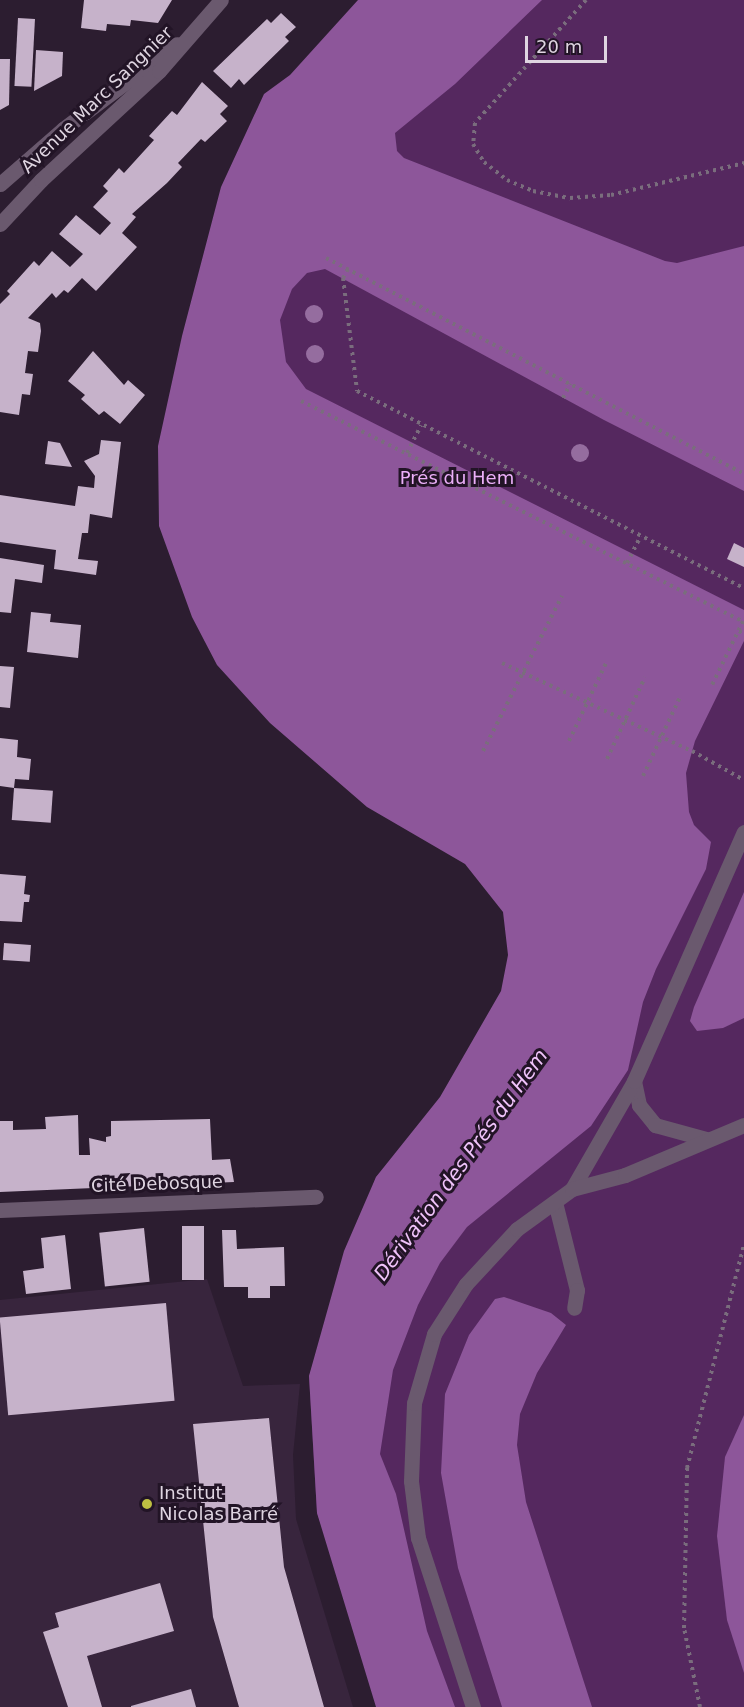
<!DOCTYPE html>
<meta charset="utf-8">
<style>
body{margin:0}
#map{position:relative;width:744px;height:1707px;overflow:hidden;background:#2c1d30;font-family:"DejaVu Sans",sans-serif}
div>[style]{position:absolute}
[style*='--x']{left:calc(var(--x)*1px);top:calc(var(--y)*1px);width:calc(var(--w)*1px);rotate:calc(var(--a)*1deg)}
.built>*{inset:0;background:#38253d}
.green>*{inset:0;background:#55285f}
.water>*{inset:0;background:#8d569a}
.building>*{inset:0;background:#c6b2ca;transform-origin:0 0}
.path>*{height:4px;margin-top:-2px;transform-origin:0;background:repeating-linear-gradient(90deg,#7a6d7d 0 3px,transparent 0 7.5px)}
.minor>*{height:15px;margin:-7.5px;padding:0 7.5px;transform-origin:7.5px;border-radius:7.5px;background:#6a596e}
.trees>*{width:18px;height:18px;margin:-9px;border-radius:50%;background:#956d9f}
.dots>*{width:16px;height:16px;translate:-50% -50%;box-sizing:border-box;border:3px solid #221426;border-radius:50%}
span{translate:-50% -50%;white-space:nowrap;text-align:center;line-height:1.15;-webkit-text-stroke:6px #221426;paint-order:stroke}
.street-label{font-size:18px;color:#dfd5e1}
.park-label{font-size:18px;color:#ebaff9}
.poi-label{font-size:18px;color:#dfd5e1}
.left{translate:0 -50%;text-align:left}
.water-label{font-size:20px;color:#f0c3fb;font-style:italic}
.scale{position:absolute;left:525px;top:36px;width:82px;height:27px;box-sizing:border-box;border:3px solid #dfd5e1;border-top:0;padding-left:8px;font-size:18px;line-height:21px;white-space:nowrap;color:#dfd5e1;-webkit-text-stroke:4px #221426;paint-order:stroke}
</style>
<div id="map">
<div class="built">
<i style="clip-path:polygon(207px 1279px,243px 1386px,300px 1384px,293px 1455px,296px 1519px,353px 1707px,0 1707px,0 1300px)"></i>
</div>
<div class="green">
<i style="clip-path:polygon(378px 0,744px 0,744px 1707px,383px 1707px,317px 1513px,309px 1376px,342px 1276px,376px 1177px,459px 1081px,513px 985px,518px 929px,170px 447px)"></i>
</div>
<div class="water">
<i style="clip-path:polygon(358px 0,542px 0,455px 84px,395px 133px,397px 151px,404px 158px,665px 261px,677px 263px,744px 246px,744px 491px,604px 420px,325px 269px,307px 273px,292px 289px,280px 320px,286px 362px,306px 389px,744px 610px,744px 641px,695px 741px,686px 773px,689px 812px,694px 825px,711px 842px,706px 869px,656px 969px,643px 1002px,628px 1070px,591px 1126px,467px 1227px,440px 1263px,418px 1305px,393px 1370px,380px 1454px,396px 1494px,427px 1631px,455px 1707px,376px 1707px,317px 1513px,309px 1376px,344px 1251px,376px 1177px,440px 1097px,501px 991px,508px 955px,503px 912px,465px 864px,367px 807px,270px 723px,217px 665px,192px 617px,159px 526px,158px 446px,182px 336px,221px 187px,264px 94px,290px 75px)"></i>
<i style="clip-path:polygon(744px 892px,744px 1018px,723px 1028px,697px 1031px,690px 1021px,694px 1007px)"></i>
<i style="clip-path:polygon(504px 1297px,551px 1313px,566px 1325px,537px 1373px,520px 1414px,517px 1445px,526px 1502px,592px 1707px,502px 1707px,458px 1568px,441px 1473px,445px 1394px,469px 1335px,495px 1299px)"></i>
<i style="clip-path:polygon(744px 1415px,744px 1673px,727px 1620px,717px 1536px,725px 1457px)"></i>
</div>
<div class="building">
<i style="clip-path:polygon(84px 0,172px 0,158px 23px,131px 20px,130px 26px,107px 24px,106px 31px,81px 28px)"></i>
<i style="clip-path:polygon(281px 13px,296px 27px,285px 37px,289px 41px,244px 85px,239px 79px,231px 88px,213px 71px,267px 19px,271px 23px)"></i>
<i style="left:18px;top:18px;width:17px;height:68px;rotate:3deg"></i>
<i style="clip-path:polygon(36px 50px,63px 52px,62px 76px,34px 91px)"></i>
<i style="clip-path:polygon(0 59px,10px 59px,9px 105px,0 110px)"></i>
<i style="clip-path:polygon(202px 82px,228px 106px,220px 114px,227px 121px,205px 142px,201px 139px,178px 163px,182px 167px,167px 183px,132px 214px,136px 217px,122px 233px,137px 247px,96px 291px,82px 278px,68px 293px,64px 290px,56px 298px,52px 293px,28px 318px,40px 323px,41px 331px,38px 352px,28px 351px,25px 373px,33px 374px,30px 395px,22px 394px,19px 415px,0 412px,0 304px,10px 294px,7px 291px,34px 261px,39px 266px,52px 251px,70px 267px,83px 254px,59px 234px,76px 215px,100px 235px,111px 223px,93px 207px,108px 191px,103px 186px,119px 168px,124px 173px,154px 140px,149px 136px,172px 111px,177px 115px)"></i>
<i style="clip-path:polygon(93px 351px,124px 385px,128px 380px,145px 395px,120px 424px,104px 411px,99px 415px,81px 399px,85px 395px,68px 381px)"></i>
<i style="clip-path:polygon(101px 440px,121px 442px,112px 518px,90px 514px,88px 533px,82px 533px,78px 559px,98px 561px,96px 575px,54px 569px,56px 550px,0 542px,0 495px,75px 506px,78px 486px,94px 488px,95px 476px,84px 461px,99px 454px)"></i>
<i style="clip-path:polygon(48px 441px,60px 443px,72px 467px,45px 464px)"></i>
<i style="clip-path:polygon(734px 543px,744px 548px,744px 567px,727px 559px)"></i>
<i style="clip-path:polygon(0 558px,44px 565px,42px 583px,15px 579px,11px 613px,0 612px)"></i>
<i style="clip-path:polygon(31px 612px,51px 614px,50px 622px,81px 625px,78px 658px,27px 652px)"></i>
<i style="clip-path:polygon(0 666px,14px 667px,10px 708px,0 707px)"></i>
<i style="clip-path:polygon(0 738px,18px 740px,17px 757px,31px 759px,29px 780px,15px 779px,14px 788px,0 786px)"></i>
<i style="left:14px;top:788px;width:39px;height:32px;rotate:4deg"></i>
<i style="clip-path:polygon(0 874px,26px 876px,24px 894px,30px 895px,29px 902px,24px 902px,22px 922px,0 921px)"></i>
<i style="left:4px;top:943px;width:27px;height:17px;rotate:4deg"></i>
<i style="clip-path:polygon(78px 1115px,79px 1155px,90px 1155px,89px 1138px,106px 1142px,106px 1137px,111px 1136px,111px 1121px,210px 1119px,212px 1160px,230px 1159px,234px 1182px,0 1192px,0 1121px,13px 1121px,13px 1130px,46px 1129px,45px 1117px)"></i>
<i style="left:182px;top:1226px;width:22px;height:54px"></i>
<i style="left:144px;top:1228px;width:54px;height:45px;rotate:84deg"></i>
<i style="clip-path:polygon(222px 1230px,236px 1230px,237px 1249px,284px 1247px,285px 1286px,270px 1286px,270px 1298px,248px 1298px,248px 1287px,224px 1287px)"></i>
<i style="clip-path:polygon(65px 1235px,71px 1289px,26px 1294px,23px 1271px,44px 1268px,41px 1238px)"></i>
<i style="left:166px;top:1303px;width:98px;height:167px;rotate:85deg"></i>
<i style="clip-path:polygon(269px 1418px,284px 1567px,324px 1707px,239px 1707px,213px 1617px,193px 1424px)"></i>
<i style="clip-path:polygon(160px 1583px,174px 1631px,87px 1656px,102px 1707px,68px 1707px,43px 1632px,59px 1627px,55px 1613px)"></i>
<i style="clip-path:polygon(191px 1689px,196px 1707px,131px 1707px,131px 1706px)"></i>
</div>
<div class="path">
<i style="--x:586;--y:0;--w:166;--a:132.1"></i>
<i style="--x:475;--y:123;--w:21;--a:95"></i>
<i style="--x:473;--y:144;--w:21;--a:59"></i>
<i style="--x:484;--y:162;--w:29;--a:38"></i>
<i style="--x:507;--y:180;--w:28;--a:23"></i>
<i style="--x:533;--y:191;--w:38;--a:11"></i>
<i style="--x:570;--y:198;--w:41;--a:-4.2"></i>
<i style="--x:611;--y:195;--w:137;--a:-13.5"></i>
<i style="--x:326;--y:258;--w:471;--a:27.3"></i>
<i style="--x:348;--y:269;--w:10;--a:119"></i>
<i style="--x:343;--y:278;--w:114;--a:82.9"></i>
<i style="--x:357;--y:391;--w:434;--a:27"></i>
<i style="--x:563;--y:398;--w:16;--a:-63"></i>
<i style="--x:301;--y:401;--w:494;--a:26.5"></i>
<i style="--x:743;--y:621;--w:71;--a:115.8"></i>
<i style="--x:407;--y:453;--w:31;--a:-63"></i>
<i style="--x:627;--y:563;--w:30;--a:-63"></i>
<i style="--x:739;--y:631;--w:6;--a:31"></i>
<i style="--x:502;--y:663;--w:209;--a:24.9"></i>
<i style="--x:692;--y:751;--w:60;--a:29.1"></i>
<i style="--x:569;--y:741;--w:89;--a:-64.6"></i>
<i style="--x:483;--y:751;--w:174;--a:-63"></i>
<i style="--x:607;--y:759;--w:90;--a:-65.1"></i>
<i style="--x:643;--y:776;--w:87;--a:-64.9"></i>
<i style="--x:700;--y:1707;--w:81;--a:-101.4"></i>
<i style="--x:684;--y:1628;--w:160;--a:-88.9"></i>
<i style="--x:687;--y:1468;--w:231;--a:-75.7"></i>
</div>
<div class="minor">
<i style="--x:0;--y:184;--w:84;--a:-41.1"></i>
<i style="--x:63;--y:129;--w:142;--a:-36.7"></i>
<i style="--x:0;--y:224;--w:60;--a:-47"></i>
<i style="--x:41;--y:180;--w:161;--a:-42.7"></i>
<i style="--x:159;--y:71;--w:94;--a:-48.9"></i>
<i style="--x:634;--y:1081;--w:25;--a:78"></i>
<i style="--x:639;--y:1105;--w:26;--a:51"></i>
<i style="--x:655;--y:1125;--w:53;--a:15.4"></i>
<i style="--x:572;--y:1189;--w:125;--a:-60.1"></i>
<i style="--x:634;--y:1081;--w:272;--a:-66.2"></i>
<i style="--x:555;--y:1202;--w:91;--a:76"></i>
<i style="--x:577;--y:1290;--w:18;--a:99"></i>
<i style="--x:0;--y:1210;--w:316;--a:-2.4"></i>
<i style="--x:473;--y:1707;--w:178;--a:-108"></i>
<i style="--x:418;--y:1538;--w:57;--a:-97"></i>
<i style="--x:411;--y:1481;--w:78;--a:-87.8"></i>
<i style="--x:414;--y:1403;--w:72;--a:-73.8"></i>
<i style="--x:434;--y:1334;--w:59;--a:-57.4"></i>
<i style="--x:466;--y:1284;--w:75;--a:-47.2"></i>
<i style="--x:517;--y:1229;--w:68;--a:-36"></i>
<i style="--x:572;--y:1189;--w:55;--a:-14.8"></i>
<i style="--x:625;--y:1175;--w:129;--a:-22.8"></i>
</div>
<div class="trees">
<i style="left:314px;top:314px"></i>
<i style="left:315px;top:354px"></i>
<i style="left:580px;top:453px"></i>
</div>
<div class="dots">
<i style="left:147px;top:1504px;background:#bebf42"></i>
</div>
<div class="street-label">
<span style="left:97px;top:100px;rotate:-44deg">Avenue Marc Sangnier</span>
<span style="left:157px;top:1184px;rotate:-2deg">Cité Debosque</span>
</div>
<div class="park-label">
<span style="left:457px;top:478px">Prés du Hem</span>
</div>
<div class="poi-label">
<span class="left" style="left:159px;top:1504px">Institut<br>Nicolas Barré</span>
</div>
<div class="water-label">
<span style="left:461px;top:1165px;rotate:-54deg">Dérivation des Prés du Hem</span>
</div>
<div class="scale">20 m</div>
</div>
